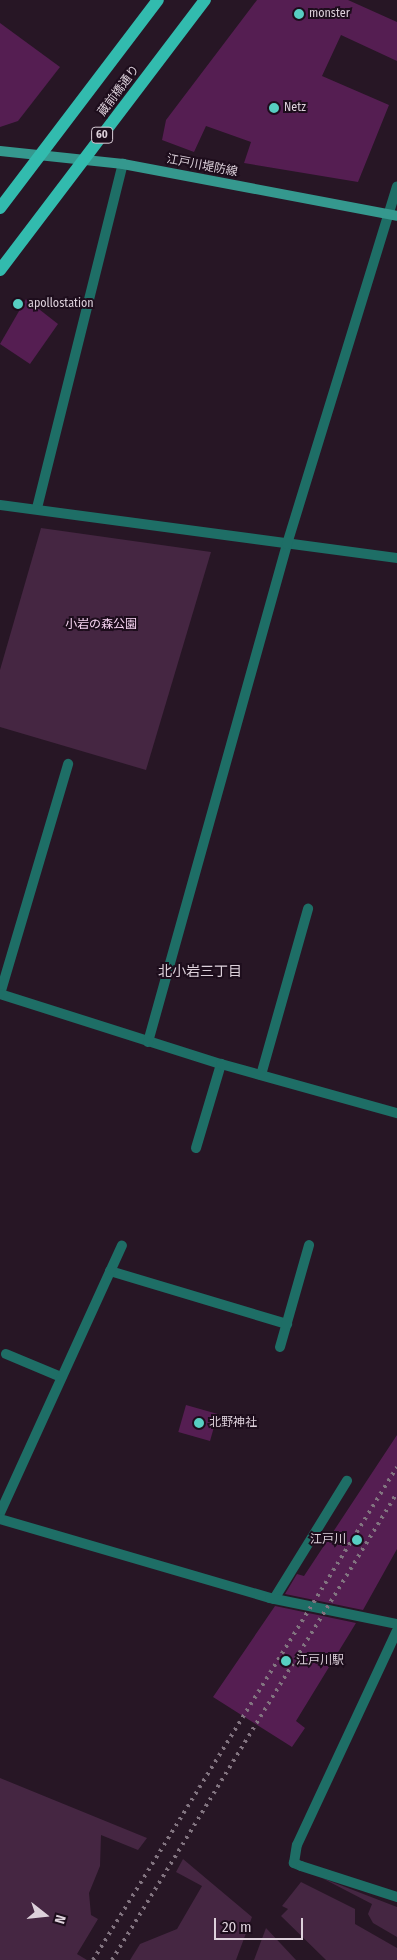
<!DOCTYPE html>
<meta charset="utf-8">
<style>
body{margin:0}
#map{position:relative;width:397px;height:1960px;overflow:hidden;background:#271625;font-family:"Fira Sans Condensed","Noto Sans JP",sans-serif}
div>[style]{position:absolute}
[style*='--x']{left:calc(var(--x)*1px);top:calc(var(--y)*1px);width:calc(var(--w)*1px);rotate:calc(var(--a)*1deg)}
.green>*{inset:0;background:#452642}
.building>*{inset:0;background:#551e52;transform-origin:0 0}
.lane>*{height:10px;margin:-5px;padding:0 5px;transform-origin:5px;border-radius:5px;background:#1e6e66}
.street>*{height:10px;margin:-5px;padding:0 5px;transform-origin:5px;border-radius:5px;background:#1e6e66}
.secondary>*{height:10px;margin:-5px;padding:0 5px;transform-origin:5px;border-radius:5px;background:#35988e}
.primary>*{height:12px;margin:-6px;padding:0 6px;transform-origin:6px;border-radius:6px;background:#32bbae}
.rail>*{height:4px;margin-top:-2px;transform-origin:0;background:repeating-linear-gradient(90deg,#827480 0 2.5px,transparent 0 7.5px)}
.dots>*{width:14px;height:14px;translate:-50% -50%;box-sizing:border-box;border:2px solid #1d0d1c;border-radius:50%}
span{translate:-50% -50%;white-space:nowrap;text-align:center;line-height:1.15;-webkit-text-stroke:4px #1d0d1c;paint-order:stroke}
.shield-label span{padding:1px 4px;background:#1d0d1c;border:1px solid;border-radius:4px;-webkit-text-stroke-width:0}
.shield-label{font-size:11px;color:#ddd1db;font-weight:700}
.poi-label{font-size:12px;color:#ddd1db}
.left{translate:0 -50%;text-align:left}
.right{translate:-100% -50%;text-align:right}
.street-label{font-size:12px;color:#ddd1db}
.park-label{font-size:12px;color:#f7d4f2}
.neighbourhood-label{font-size:14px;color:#ddd1db}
.north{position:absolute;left:20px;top:1890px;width:50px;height:50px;-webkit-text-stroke:4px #1d0d1c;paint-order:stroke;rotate:106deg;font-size:14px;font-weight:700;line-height:20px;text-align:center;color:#ddd1db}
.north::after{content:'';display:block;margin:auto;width:18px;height:22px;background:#ddd1db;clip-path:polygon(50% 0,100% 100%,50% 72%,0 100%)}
.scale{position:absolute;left:214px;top:1918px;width:89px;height:22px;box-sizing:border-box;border:2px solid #ddd1db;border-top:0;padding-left:6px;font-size:15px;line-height:18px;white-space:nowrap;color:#ddd1db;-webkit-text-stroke:4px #1d0d1c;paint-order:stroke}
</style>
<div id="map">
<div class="green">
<i style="clip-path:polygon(41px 528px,211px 552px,146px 770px,0 727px,0 670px)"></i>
<i style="clip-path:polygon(0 1778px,147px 1838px,138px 1850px,101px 1835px,100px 1866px,89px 1893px,91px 1915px,98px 1919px,77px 1954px,87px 1960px,0 1960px)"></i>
<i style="clip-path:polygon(183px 1859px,252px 1917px,236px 1960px,130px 1960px,140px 1944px,177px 1929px,202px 1886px,176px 1872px)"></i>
<i style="clip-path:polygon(322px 1878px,397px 1907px,397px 1937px,373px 1923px,368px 1914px,372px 1904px)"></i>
<i style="clip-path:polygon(301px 1882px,355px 1909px,355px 1924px,397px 1948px,397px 1960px,326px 1960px,281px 1916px,288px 1909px,282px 1906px)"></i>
<i style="clip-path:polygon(266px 1928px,296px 1960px,254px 1960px)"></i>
</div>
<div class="building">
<i style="clip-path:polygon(257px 0,348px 0,397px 22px,397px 61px,341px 35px,322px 76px,389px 105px,358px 182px,244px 163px,251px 142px,206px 126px,194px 152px,162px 140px,166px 120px)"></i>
<i style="clip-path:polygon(0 23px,60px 67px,18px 121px,0 127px)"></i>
<i style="clip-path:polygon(26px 299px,58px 324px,30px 364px,0 344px)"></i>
<i style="left:186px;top:1405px;width:33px;height:28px;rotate:16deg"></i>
<i style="clip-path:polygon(397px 1435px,397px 1549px,363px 1610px,285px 1594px,297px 1574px,304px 1576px)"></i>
<i style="clip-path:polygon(275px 1606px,356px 1623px,296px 1721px,305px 1728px,292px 1747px,213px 1697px)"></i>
</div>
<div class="lane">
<i style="--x:37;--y:508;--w:355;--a:-76"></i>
<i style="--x:0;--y:994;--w:240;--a:-73.5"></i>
<i style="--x:261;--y:1075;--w:173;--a:-74.2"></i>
<i style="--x:196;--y:1148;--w:88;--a:-73.4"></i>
<i style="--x:110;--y:1271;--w:185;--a:16.7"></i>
<i style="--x:280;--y:1347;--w:106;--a:-74.1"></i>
<i style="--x:6;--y:1354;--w:60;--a:22.7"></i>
<i style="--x:0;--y:1513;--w:294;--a:-65.5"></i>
<i style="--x:274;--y:1599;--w:139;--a:-58.3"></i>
<i style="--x:301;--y:1866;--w:8;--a:-157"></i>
<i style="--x:294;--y:1863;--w:18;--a:-81"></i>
<i style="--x:297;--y:1845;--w:236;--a:-65"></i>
</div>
<div class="street">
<i style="--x:0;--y:505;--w:401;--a:7.6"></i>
<i style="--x:0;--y:994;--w:232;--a:17.6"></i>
<i style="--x:221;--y:1064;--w:183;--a:15.6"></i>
<i style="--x:148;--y:1042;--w:517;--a:-74.4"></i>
<i style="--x:287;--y:544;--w:374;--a:-72.9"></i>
<i style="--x:0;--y:1519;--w:281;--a:16.3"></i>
<i style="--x:270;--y:1598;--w:130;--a:11.6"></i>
<i style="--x:301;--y:1866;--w:101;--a:17.9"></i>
</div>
<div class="secondary">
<i style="--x:0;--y:151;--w:124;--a:6"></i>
<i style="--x:123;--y:164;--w:279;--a:10.7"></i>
</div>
<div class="primary">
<i style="--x:0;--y:208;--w:261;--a:-52.8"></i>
<i style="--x:0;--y:270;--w:339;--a:-52.8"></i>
</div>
<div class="rail">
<i style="--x:93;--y:1960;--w:579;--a:-58.34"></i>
<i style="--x:112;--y:1960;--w:547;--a:-58.61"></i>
</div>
<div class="dots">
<i style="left:299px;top:14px;background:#57cec2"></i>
<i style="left:274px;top:108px;background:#57cec2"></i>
<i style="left:18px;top:304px;background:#57cec2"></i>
<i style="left:199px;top:1423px;background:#57cec2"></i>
<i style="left:357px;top:1540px;background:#57cec2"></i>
<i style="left:286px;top:1661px;background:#57cec2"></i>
</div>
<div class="shield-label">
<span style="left:102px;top:135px">60</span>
</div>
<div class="poi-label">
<span class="left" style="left:309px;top:14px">monster</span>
<span class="left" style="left:284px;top:108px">Netz</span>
<span class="left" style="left:28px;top:304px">apollostation</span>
<span class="left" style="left:209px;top:1423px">北野神社</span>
<span class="right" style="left:346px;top:1540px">江戸川</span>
<span class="left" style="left:296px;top:1661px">江戸川駅</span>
</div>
<div class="street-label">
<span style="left:119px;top:91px;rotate:-53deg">蔵前橋通り</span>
<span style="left:202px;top:166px;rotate:11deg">江戸川堤防線</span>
</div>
<div class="park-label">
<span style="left:101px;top:625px">小岩の森公園</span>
</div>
<div class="neighbourhood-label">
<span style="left:200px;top:972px">北小岩三丁目</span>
</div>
<div class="north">N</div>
<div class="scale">20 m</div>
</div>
